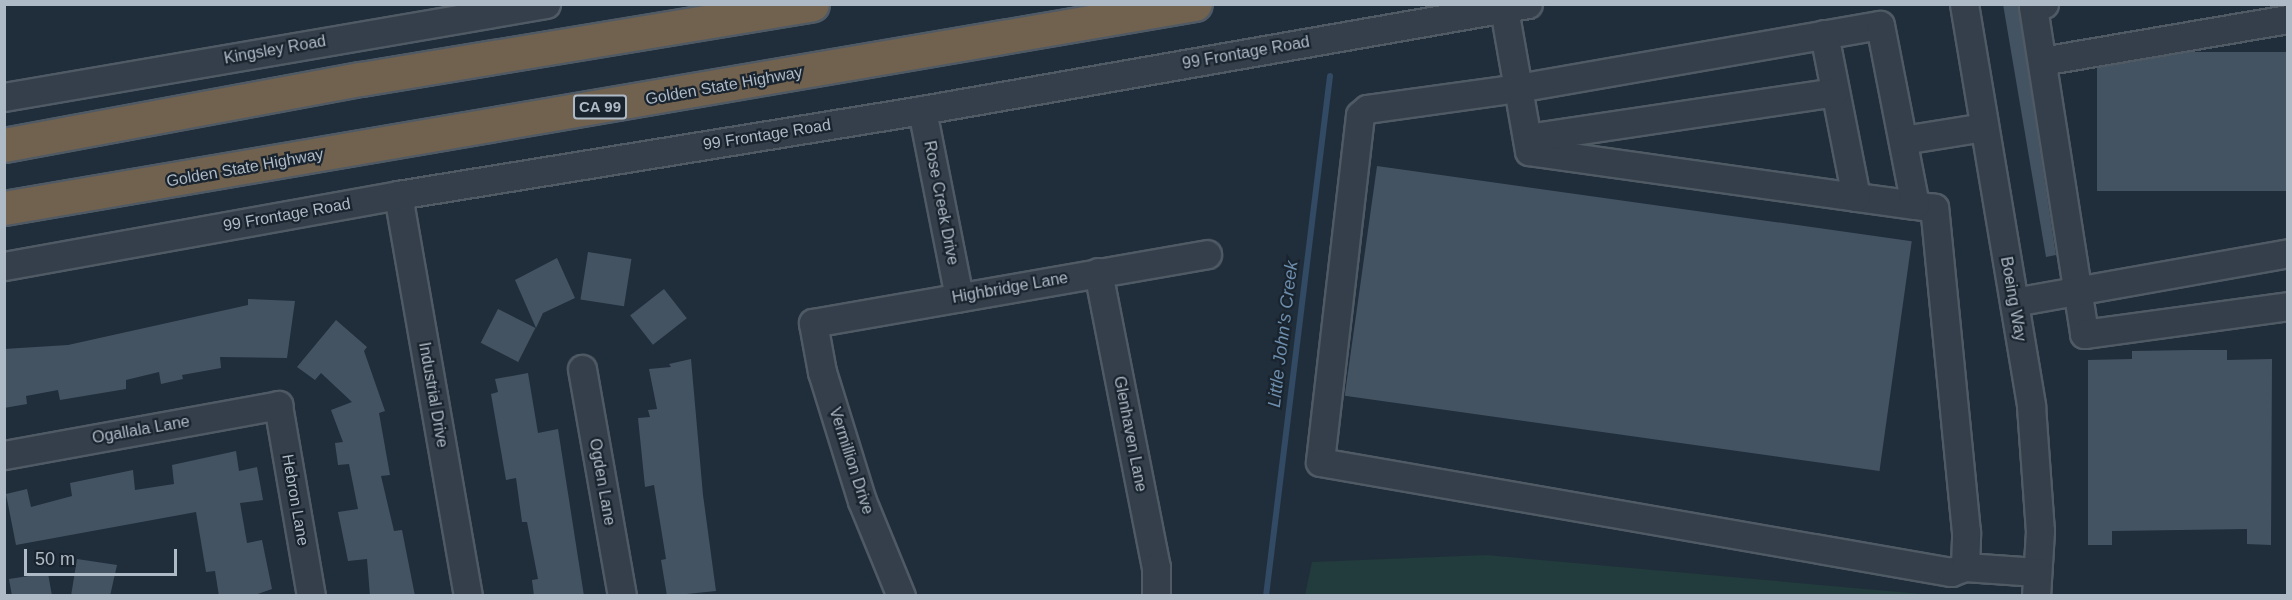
<!DOCTYPE html>
<style>
body{margin:0}
#map{position:relative;width:2292px;height:600px;overflow:hidden;background:#202e3b;font-family:Helvetica,sans-serif}
div>[style]{position:absolute}
[style*='--x']{left:calc(var(--x)*1px);top:calc(var(--y)*1px);width:calc(var(--w)*1px);rotate:calc(var(--a)*1deg)}
.green>*{inset:0;background:#223b3c}
.stream>*{height:6px;margin:-3px;padding:0 3px;transform-origin:3px;border-radius:3px;background:#324a63}
.building>*{inset:0;background:#445362;transform-origin:0 0}
.roads{filter:drop-shadow(2px 0 #4f5a65) drop-shadow(-2px 0 #4f5a65) drop-shadow(0 2px #4f5a65) drop-shadow(0 -2px #4f5a65)}
.minor>*{height:27px;margin:-13.5px;padding:0 13.5px;transform-origin:13.5px;border-radius:13.5px;background:#343f4b}
.highway>*{height:33px;margin:-16.5px;padding:0 16.5px;transform-origin:16.5px;border-radius:16.5px;background:#716250}
span{translate:-50% -50%;white-space:nowrap;text-align:center;line-height:1.15;-webkit-text-stroke:4.5px #19242f;paint-order:stroke}
.shield-label span{padding:2px 4px;background:#19242f;border:2px solid;border-radius:4px;-webkit-text-stroke-width:0}
.shield-label{font-size:15px;color:#afbac7;font-weight:700}
.street-label{font-size:16px;color:#afbac7}
.water-label{font-size:18px;color:#6d8dac;font-style:italic}
.frame{position:absolute;inset:0;border:6px solid #afbac7;pointer-events:none}
.scale{position:absolute;left:24px;top:549px;width:153px;height:27px;box-sizing:border-box;border:3px solid #afbac7;border-top:0;padding-left:8px;font-size:18px;line-height:21px;white-space:nowrap;color:#afbac7;-webkit-text-stroke:4px #19242f;paint-order:stroke}
</style>
<div id="map">
<div class="green">
<i style="clip-path:polygon(1486px 555px,1933px 595px,1305px 595px,1312px 562px)"></i>
</div>
<div class="stream">
<i style="--x:1266;--y:596;--w:524;--a:-82.98"></i>
</div>
<div class="building">
<i style="clip-path:polygon(2003px 4px,2018px 4px,2056px 255px,2046px 257px)"></i>
<i style="left:2288px;top:52px;width:139px;height:191px;rotate:90deg"></i>
<i style="left:1377px;top:166px;width:540px;height:232px;rotate:8deg"></i>
<i style="left:588px;top:252px;width:44px;height:48px;rotate:9deg"></i>
<i style="clip-path:polygon(557px 258px,575px 298px,543px 313px,536px 328px,515px 280px)"></i>
<i style="left:664px;top:289px;width:37px;height:43px;rotate:52deg"></i>
<i style="clip-path:polygon(248px 299px,295px 301px,287px 358px,220px 357px,221px 368px,182px 375px,183px 379px,161px 384px,159px 372px,126px 380px,126px 389px,60px 400px,58px 390px,26px 396px,27px 404px,4px 408px,4px 349px,68px 345px,248px 305px)"></i>
<i style="left:498px;top:309px;width:42px;height:38px;rotate:27deg"></i>
<i style="clip-path:polygon(336px 320px,367px 347px,364px 351px,385px 411px,379px 413px,390px 475px,381px 476px,394px 531px,402px 530px,415px 596px,370px 596px,367px 559px,348px 561px,338px 512px,358px 509px,349px 464px,338px 465px,335px 443px,343px 442px,331px 410px,352px 402px,321px 373px,315px 380px,297px 367px)"></i>
<i style="clip-path:polygon(2191px 350px,2227px 350px,2227px 360px,2272px 359px,2271px 545px,2247px 544px,2247px 529px,2112px 531px,2112px 545px,2088px 545px,2088px 360px,2132px 359px,2132px 351px)"></i>
<i style="clip-path:polygon(691px 359px,703px 495px,716px 591px,667px 596px,661px 560px,666px 559px,654px 485px,645px 487px,638px 418px,650px 417px,648px 410px,657px 409px,649px 369px,671px 367px,669px 364px)"></i>
<i style="clip-path:polygon(528px 373px,538px 433px,558px 429px,584px 596px,534px 596px,532px 580px,538px 579px,527px 522px,522px 522px,516px 478px,506px 480px,491px 394px,498px 392px,495px 379px)"></i>
<i style="clip-path:polygon(236px 451px,239px 471px,257px 467px,263px 500px,240px 503px,247px 543px,262px 540px,272px 589px,252px 596px,219px 596px,215px 571px,206px 572px,196px 512px,16px 545px,6px 494px,27px 489px,31px 507px,72px 496px,70px 483px,133px 470px,135px 490px,174px 484px,172px 465px)"></i>
<i style="clip-path:polygon(77px 559px,117px 565px,110px 596px,71px 596px)"></i>
<i style="clip-path:polygon(48px 573px,52px 596px,12px 596px,9px 579px)"></i>
</div>
<div class="roads">
<div class="minor">
<i style="--x:1964;--y:4;--w:408;--a:80.5"></i>
<i style="--x:2031;--y:406;--w:125;--a:85.9"></i>
<i style="--x:2040;--y:531;--w:65;--a:93.5"></i>
<i style="--x:2044;--y:4;--w:11;--a:165"></i>
<i style="--x:2033;--y:7;--w:331;--a:81.1"></i>
<i style="--x:2084;--y:334;--w:206;--a:-7.8"></i>
<i style="--x:1504;--y:9;--w:80;--a:80"></i>
<i style="--x:1518;--y:88;--w:152;--a:172.1"></i>
<i style="--x:1367;--y:109;--w:9;--a:139"></i>
<i style="--x:1360;--y:115;--w:349;--a:96.6"></i>
<i style="--x:1320;--y:462;--w:641;--a:9.89"></i>
<i style="--x:1951;--y:572;--w:15;--a:-20"></i>
<i style="--x:1965;--y:567;--w:35;--a:-88"></i>
<i style="--x:1966;--y:532;--w:326;--a:-95.6"></i>
<i style="--x:1934;--y:208;--w:19;--a:-171"></i>
<i style="--x:1915;--y:205;--w:60;--a:-172.3"></i>
<i style="--x:1856;--y:197;--w:330;--a:-172"></i>
<i style="--x:1529;--y:151;--w:64;--a:-99.9"></i>
<i style="--x:1518;--y:88;--w:367;--a:-9.9"></i>
<i style="--x:1880;--y:25;--w:183;--a:79"></i>
<i style="--x:1824;--y:34;--w:166;--a:78.9"></i>
<i style="--x:2042;--y:61;--w:250;--a:-9.7"></i>
<i style="--x:4;--y:97;--w:550;--a:-9.74"></i>
<i style="--x:922;--y:110;--w:191;--a:78.8"></i>
<i style="--x:1527;--y:138;--w:311;--a:-8.5"></i>
<i style="--x:1903;--y:140;--w:82;--a:-9.1"></i>
<i style="--x:398;--y:195;--w:407;--a:80.1"></i>
<i style="--x:4;--y:266;--w:400;--a:-10.2"></i>
<i style="--x:398;--y:195;--w:531;--a:-9.21"></i>
<i style="--x:922;--y:110;--w:615;--a:-9.92"></i>
<i style="--x:1098;--y:272;--w:301;--a:78.9"></i>
<i style="--x:1156;--y:567;--w:29;--a:90"></i>
<i style="--x:2014;--y:302;--w:278;--a:-10.1"></i>
<i style="--x:582;--y:369;--w:230;--a:80"></i>
<i style="--x:4;--y:455;--w:279;--a:-10.3"></i>
<i style="--x:278;--y:405;--w:194;--a:80.2"></i>
<i style="--x:1965;--y:567;--w:72;--a:4"></i>
<i style="--x:901;--y:596;--w:103;--a:-112.3"></i>
<i style="--x:862;--y:501;--w:135;--a:-107.2"></i>
<i style="--x:822;--y:372;--w:50;--a:-100.4"></i>
<i style="--x:813;--y:323;--w:400;--a:-9.9"></i>
</div>
<div class="highway">
<i style="--x:4;--y:145;--w:363;--a:-10.5"></i>
<i style="--x:361;--y:79;--w:457;--a:-9.4"></i>
<i style="--x:4;--y:208;--w:1208;--a:-9.72"></i>
</div>
</div>
<div class="shield-label">
<span style="left:600px;top:107px">CA 99</span>
</div>
<div class="street-label">
<span style="left:275px;top:50px;rotate:-10deg">Kingsley Road</span>
<span style="left:1246px;top:53px;rotate:-10deg">99 Frontage Road</span>
<span style="left:724px;top:86px;rotate:-10deg">Golden State Highway</span>
<span style="left:767px;top:135px;rotate:-9deg">99 Frontage Road</span>
<span style="left:245px;top:168px;rotate:-10deg">Golden State Highway</span>
<span style="left:941px;top:203px;rotate:79deg">Rose Creek Drive</span>
<span style="left:287px;top:215px;rotate:-10deg">99 Frontage Road</span>
<span style="left:1010px;top:288px;rotate:-10deg">Highbridge Lane</span>
<span style="left:2013px;top:299px;rotate:80deg">Boeing Way</span>
<span style="left:433px;top:395px;rotate:80deg">Industrial Drive</span>
<span style="left:141px;top:430px;rotate:-10deg">Ogallala Lane</span>
<span style="left:1130px;top:434px;rotate:79deg">Glenhaven Lane</span>
<span style="left:851px;top:461px;rotate:72deg">Vermillion Drive</span>
<span style="left:602px;top:482px;rotate:80deg">Ogden Lane</span>
<span style="left:295px;top:500px;rotate:80deg">Hebron Lane</span>
</div>
<div class="water-label">
<span style="left:1283px;top:334px;rotate:-83deg">Little John's Creek</span>
</div>
<div class="frame"></div>
<div class="scale">50 m</div>
</div>
